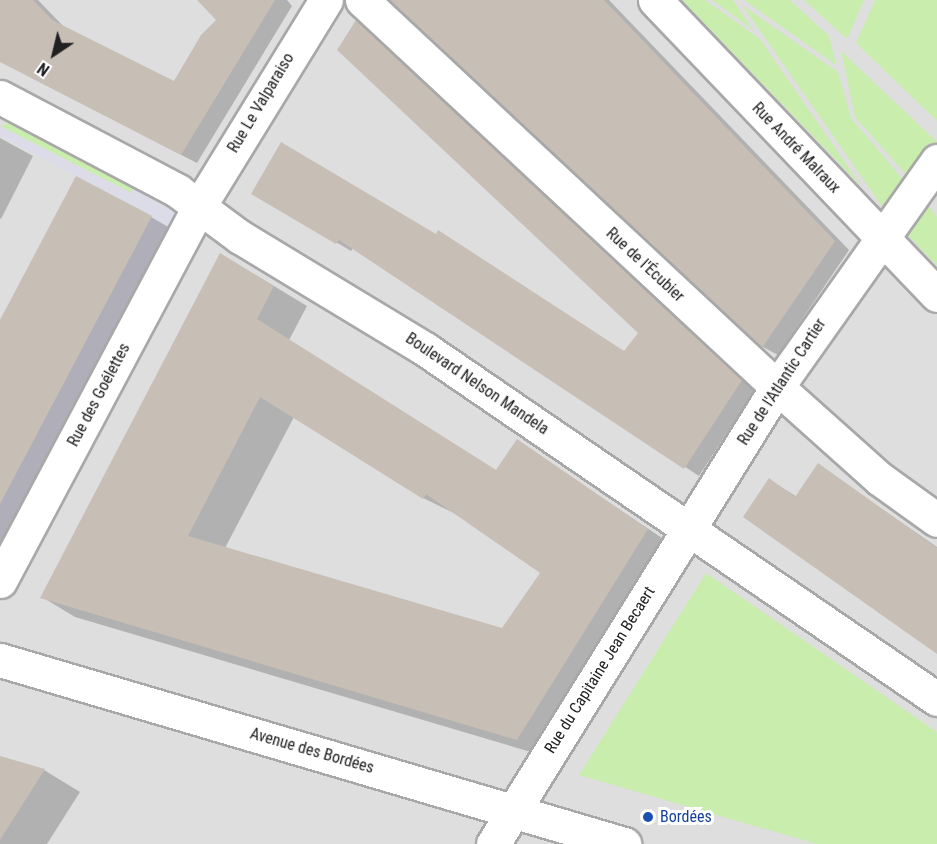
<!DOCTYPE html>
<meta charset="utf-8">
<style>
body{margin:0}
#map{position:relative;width:937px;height:844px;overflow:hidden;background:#f2efe7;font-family:"Roboto Condensed",sans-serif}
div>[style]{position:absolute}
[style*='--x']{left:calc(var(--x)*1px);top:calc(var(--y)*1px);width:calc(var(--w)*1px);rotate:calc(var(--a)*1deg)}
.residential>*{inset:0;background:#dfdede;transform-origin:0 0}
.grass>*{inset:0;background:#c8edac}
.plaza>*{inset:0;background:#dcdbe8}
.shadow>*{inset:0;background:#0003}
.building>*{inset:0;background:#c7beb6}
.roads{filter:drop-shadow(2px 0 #a8a8a8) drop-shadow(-2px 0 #a8a8a8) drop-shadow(0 2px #a8a8a8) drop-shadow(0 -2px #a8a8a8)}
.minor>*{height:33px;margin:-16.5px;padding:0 16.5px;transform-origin:16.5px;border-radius:16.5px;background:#fff}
.dots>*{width:16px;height:16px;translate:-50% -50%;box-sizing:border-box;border:3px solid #fff;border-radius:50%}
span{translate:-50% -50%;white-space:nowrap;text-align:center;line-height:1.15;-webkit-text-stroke:6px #fff;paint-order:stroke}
.street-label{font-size:16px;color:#212121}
.transit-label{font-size:16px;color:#164399}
.left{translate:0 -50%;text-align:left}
.north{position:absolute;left:24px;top:24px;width:60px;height:60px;-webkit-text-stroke:4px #fff;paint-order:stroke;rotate:215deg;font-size:16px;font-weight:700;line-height:24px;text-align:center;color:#212121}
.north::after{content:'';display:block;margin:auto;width:21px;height:27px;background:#212121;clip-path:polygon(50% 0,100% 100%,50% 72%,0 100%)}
</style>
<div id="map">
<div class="residential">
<i style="left:0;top:0;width:937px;height:844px"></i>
</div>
<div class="grass">
<i style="clip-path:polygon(682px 0,705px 0,760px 39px,862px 187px)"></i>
<i style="clip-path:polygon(712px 0,733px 0,753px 30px)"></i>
<i style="clip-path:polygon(744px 0,790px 0,829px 36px,836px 65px)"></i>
<i style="clip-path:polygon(804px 0,864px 0,847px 39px)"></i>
<i style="clip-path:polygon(875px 0,937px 0,937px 121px,856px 43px)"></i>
<i style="clip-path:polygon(742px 5px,838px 72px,851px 118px,906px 183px,886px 212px)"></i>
<i style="clip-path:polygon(841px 51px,937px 142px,910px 179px,855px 117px)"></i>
<i style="clip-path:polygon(21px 119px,138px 180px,132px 193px,0 126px)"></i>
<i style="clip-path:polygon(924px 200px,937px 217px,937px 266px,903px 230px)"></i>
<i style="clip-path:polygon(706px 573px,937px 732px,937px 844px,817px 844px,579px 775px)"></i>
</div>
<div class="plaza">
<i style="clip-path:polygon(0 126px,131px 193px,138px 180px,175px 206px,177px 216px,0 559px,0 504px,152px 216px,0 136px)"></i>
</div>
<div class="shadow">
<i style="clip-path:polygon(0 0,38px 0,65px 28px,174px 83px,218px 21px,199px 0,287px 0,292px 6px,197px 163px,23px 73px,0 57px)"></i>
<i style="clip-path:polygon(392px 0,609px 0,849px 250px,778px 355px,763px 347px)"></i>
<i style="clip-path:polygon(356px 22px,371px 30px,755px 389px,699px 476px,353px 248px,351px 251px,253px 193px,625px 352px,640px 333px)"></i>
<i style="clip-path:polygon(0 138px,33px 156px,1px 219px,0 218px)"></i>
<i style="clip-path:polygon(151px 217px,172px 229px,0 557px,0 323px)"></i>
<i style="clip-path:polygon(evenodd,254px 274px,307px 306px,289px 340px,497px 471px,517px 441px,680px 550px,551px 758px,75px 617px,42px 597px,254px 274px,294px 417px,423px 498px,458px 515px,542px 572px,502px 630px,225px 548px,294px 417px)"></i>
<i style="clip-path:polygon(818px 465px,937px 547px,937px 652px,770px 480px,797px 497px)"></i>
<i style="clip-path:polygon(0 757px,44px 770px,80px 792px,47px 844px,0 844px)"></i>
</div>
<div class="building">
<i style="clip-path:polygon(0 0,33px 0,52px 20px,174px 81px,201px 35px,216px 20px,197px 0,275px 0,181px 155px,0 62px)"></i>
<i style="clip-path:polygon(389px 0,604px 0,835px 241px,762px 348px)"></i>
<i style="clip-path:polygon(356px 20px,742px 380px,684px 469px,339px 240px,336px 244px,251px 194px,281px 142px,436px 234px,438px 230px,624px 351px,638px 333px,337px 50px)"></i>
<i style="clip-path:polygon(76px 176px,152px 216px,0 504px,0 320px)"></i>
<i style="clip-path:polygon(evenodd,220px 253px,274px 286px,257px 319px,496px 470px,517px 439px,648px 529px,517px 740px,40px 598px,220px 253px,260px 397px,423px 499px,426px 494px,540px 573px,502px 628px,188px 536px,260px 397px)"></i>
<i style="clip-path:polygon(818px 463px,937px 548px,937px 654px,743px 517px,769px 478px,795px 497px)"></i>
<i style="clip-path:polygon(0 756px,45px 769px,0 840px)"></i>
</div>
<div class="roads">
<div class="minor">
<i style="--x:362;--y:0;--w:567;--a:43"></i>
<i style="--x:777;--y:387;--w:138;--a:41.8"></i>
<i style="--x:880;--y:479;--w:70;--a:35.7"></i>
<i style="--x:655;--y:0;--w:408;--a:46.3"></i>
<i style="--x:0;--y:97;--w:201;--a:27.8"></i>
<i style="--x:178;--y:191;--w:77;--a:36.6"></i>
<i style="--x:240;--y:237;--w:216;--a:31.2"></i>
<i style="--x:425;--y:349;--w:620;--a:34.36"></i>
<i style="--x:0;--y:581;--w:422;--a:-62"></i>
<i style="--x:198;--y:208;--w:244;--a:-58.4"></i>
<i style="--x:0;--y:660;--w:651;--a:16.43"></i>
<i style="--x:493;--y:844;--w:538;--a:-58.14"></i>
<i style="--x:777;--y:387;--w:277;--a:-54.7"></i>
</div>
</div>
<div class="dots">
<i style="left:648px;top:817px;background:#1a4fb4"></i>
</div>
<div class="street-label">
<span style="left:261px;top:103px;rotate:-59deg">Rue Le Valparaiso</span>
<span style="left:796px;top:148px;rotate:46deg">Rue André Malraux</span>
<span style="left:645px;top:265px;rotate:43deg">Rue de l'Écubier</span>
<span style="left:782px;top:382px;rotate:-57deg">Rue de l'Atlantic Cartier</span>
<span style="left:477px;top:384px;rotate:34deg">Boulevard Nelson Mandela</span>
<span style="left:99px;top:395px;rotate:-62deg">Rue des Goélettes</span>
<span style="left:600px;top:670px;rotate:-58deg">Rue du Capitaine Jean Becaert</span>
<span style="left:312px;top:751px;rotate:16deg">Avenue des Bordées</span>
</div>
<div class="transit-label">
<span class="left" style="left:660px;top:817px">Bordées</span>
</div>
<div class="north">N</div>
</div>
